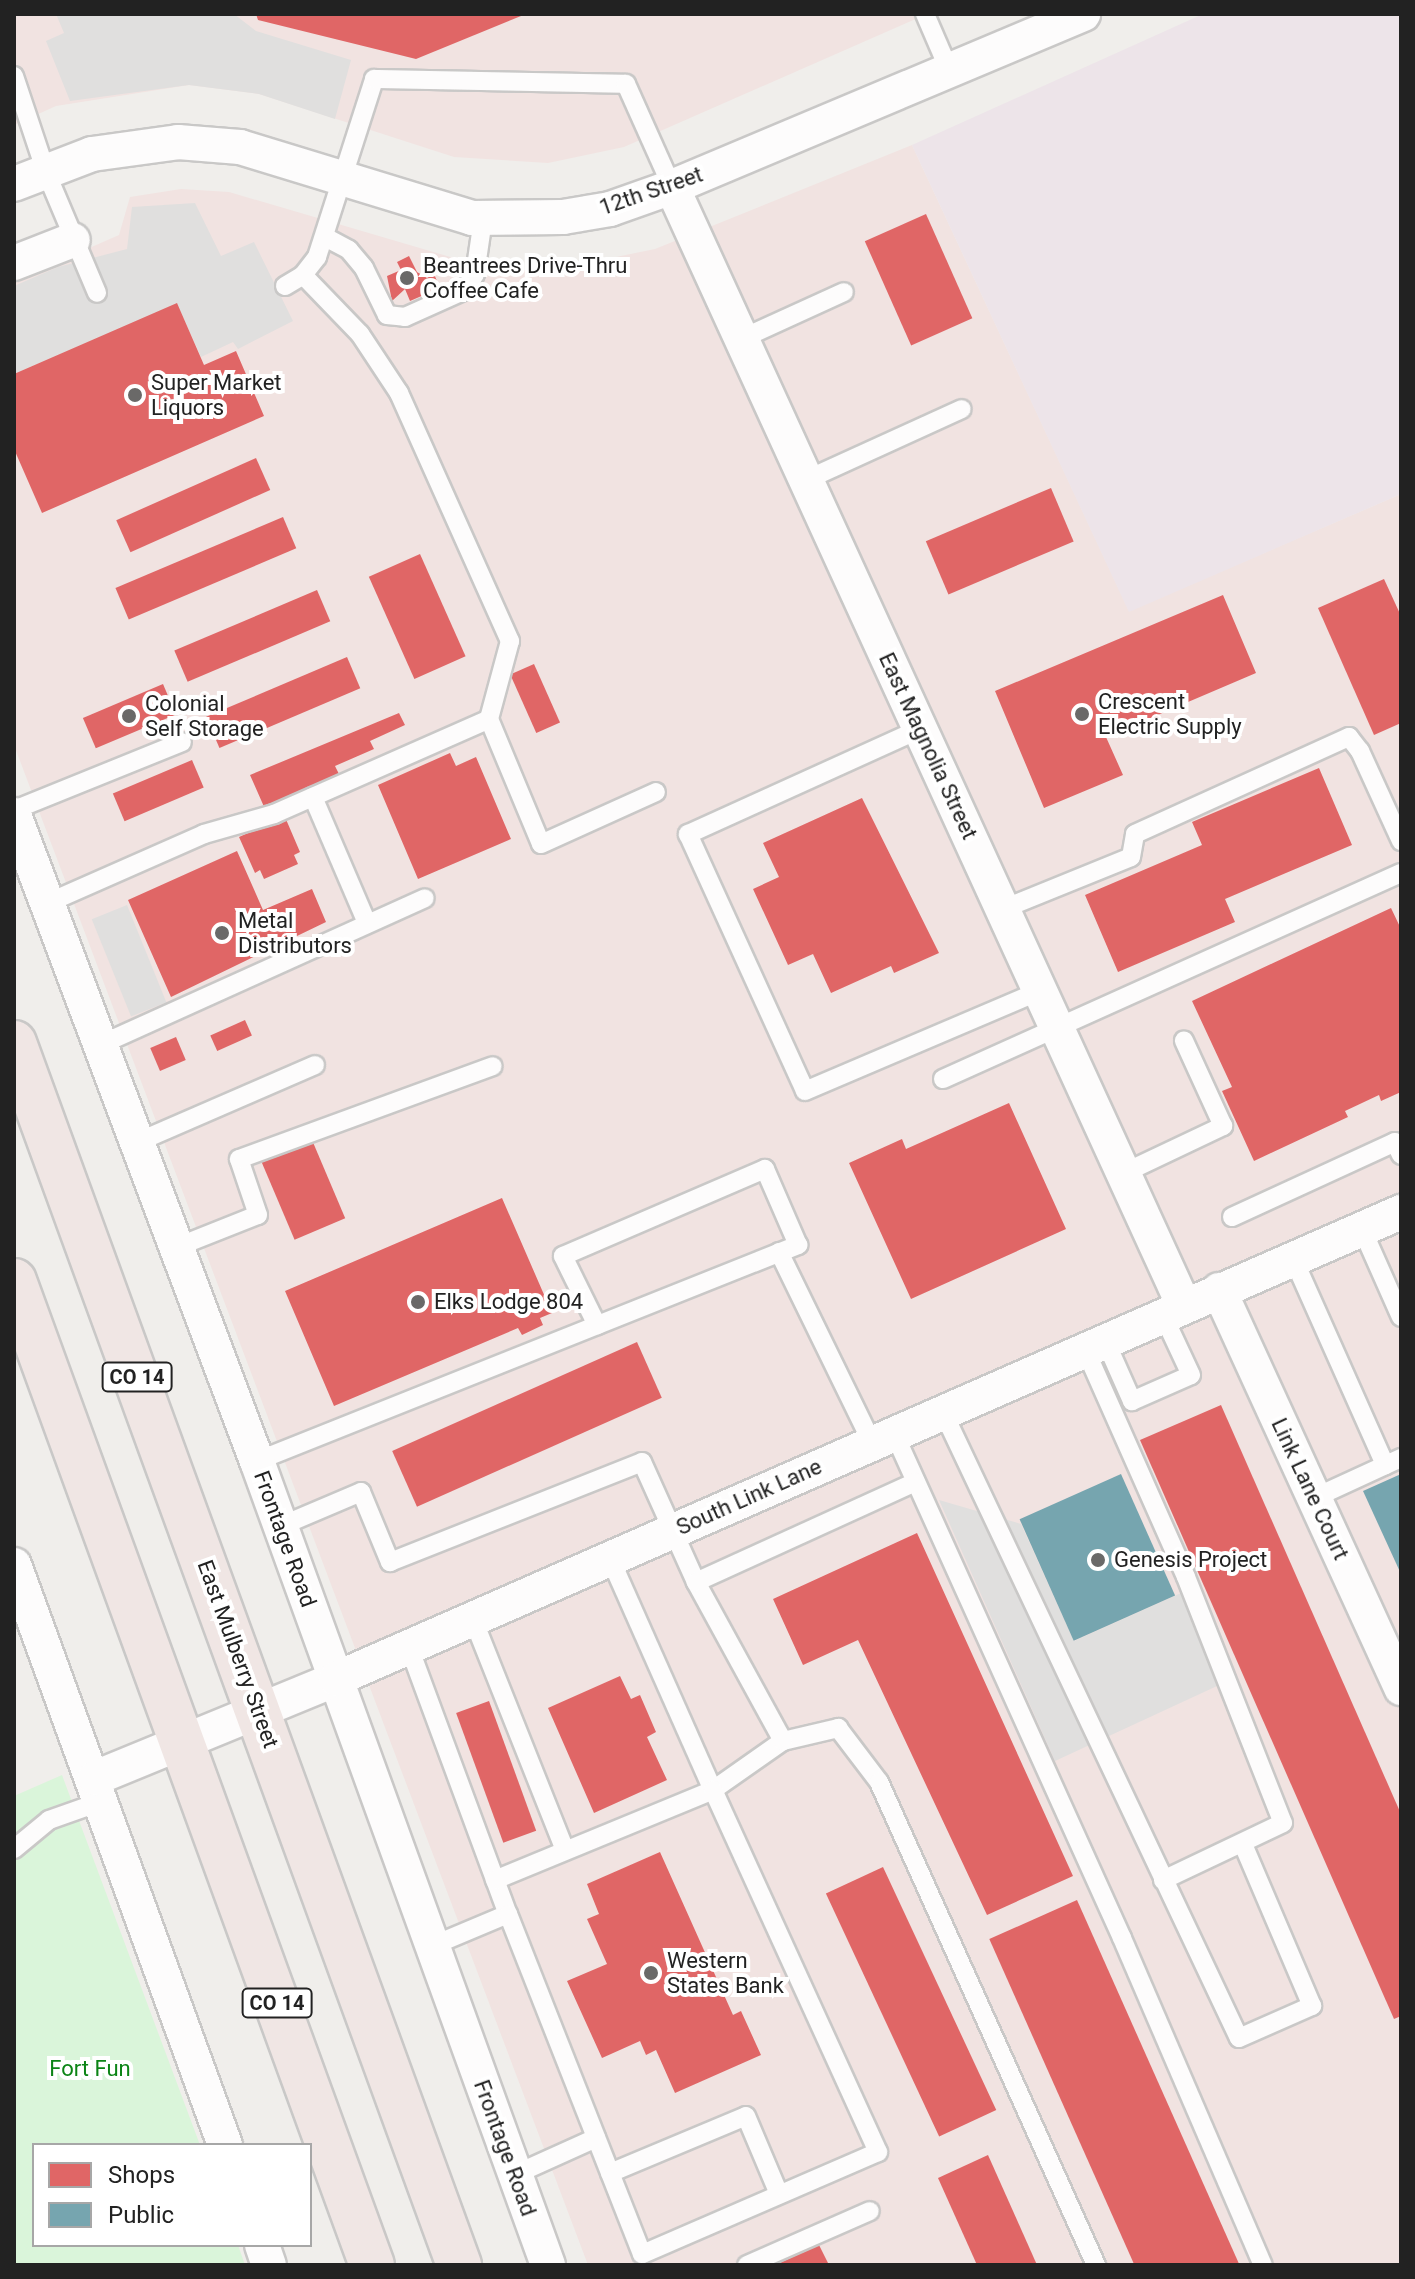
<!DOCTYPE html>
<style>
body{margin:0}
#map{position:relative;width:1415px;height:2279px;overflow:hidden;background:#f0eeeb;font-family:Roboto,sans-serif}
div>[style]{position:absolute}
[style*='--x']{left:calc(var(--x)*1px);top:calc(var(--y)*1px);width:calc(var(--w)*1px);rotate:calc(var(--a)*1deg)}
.commercial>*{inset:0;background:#f1e3e1}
.industrial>*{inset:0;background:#ede4e9}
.park>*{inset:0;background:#daf5da}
.parking>*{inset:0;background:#e0dfde;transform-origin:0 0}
.shops>*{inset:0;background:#e06666;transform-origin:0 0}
.public>*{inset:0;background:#76a5af;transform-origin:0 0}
.roads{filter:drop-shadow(2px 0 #c9c8c7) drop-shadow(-2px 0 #c9c8c7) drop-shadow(0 2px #c9c8c7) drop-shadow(0 -2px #c9c8c7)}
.service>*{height:18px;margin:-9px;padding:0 9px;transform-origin:9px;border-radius:9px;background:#fdfcfc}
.minor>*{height:34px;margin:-17px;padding:0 17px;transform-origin:17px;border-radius:17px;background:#fdfcfc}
.trunk>*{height:44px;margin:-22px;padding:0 22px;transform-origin:22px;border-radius:22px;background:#f0e6e4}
.dots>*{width:22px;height:22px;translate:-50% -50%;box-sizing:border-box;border:4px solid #fff;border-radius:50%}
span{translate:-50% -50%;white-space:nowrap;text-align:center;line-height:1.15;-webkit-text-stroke:8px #fff;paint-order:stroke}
.shield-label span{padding:2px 6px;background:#fff;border:2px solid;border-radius:6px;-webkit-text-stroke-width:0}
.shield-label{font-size:20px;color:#222;font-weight:700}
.street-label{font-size:22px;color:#222}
.poi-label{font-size:22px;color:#222}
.left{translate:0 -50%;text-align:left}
.park-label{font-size:22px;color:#0c8416}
.frame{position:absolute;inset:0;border:16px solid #222;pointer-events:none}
.legend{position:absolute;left:32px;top:2143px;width:280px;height:104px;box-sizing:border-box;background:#fff;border:2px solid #a7a7a7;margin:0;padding:10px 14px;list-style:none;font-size:24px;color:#222}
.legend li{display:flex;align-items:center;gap:16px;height:40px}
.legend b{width:40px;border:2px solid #a7a7a7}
</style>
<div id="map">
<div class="commercial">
<i style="clip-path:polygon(14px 14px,927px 14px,624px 147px,548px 163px,454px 157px,259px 94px,189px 85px,56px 106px,14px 125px)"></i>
<i style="clip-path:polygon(912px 145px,1129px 611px,1401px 494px,1401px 2265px,588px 2265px,14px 745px,14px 281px,119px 235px,130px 197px,181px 189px,229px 192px,498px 271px,562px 268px,655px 249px)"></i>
</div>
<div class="industrial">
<i style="clip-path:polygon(1203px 14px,1401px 14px,1401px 494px,1129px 612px,912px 145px)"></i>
</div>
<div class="park">
<i style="clip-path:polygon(62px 1775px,200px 2145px,34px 2145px,34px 2245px,238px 2245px,245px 2265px,14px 2265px,14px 1796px)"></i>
</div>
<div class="parking">
<i style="clip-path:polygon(56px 14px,234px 14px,256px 31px,351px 60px,335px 119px,259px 94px,189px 85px,70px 101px,46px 41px,64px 33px)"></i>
<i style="clip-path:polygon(195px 203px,221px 256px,254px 242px,293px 321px,238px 349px,233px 342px,201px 357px,177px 304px,14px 374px,14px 286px,58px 267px,127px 249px,132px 207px)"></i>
<i style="left:127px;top:905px;width:105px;height:38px;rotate:68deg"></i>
<i style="clip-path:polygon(939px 1500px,1021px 1524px,1074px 1641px,1190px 1589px,1230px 1680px,1055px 1761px)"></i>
</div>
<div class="shops">
<i style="clip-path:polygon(256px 14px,526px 14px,416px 59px,258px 20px)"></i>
<i style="left:926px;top:214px;width:114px;height:67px;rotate:66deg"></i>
<i style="clip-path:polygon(409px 256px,417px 272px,427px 278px,434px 274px,440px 288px,410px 301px,405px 289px,392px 301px,387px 276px,401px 270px,397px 262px)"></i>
<i style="clip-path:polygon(177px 303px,204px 365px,236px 351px,264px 416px,42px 513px,14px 449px,14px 374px)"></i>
<i style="left:256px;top:458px;width:35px;height:153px;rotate:66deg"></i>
<i style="left:1051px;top:488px;width:58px;height:136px;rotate:67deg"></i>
<i style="left:283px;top:517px;width:34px;height:182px;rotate:67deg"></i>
<i style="left:420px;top:554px;width:112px;height:56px;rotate:66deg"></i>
<i style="clip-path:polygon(1384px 579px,1401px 616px,1401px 723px,1374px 735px,1318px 608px)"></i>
<i style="left:317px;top:590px;width:34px;height:155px;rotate:67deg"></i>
<i style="clip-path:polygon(1223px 595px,1256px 673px,1106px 737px,1123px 775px,1044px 808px,995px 691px)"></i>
<i style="left:347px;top:657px;width:34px;height:153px;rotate:67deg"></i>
<i style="left:534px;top:664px;width:64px;height:26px;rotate:66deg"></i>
<i style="left:163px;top:684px;width:33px;height:87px;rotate:67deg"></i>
<i style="clip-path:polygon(399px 713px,405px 725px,370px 741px,374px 749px,335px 766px,340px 776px,265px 809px,250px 775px)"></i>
<i style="clip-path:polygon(450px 753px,456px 766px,476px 757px,511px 839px,418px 879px,378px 785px)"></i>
<i style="left:192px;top:760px;width:30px;height:86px;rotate:67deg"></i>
<i style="clip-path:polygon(1319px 768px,1352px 845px,1225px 899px,1235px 922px,1118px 972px,1085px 895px,1202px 845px,1192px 822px)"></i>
<i style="clip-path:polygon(862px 798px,939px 953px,894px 973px,891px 966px,831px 993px,813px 954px,788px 965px,753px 889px,779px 877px,763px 843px)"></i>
<i style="clip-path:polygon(285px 817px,300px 852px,294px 855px,298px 864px,264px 879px,260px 870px,255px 873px,239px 837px)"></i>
<i style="clip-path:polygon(237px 851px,263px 910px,312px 889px,326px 922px,171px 997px,128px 900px)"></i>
<i style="clip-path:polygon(1391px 908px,1401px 929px,1401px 1092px,1381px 1101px,1379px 1095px,1345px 1111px,1348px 1117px,1254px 1161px,1222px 1091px,1232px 1087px,1192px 1001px)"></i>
<i style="left:245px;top:1020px;width:17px;height:38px;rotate:66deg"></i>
<i style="left:176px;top:1037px;width:25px;height:28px;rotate:67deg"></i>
<i style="clip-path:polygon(1009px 1103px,1066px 1229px,911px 1299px,849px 1163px,902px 1139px,906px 1149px)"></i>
<i style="left:312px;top:1140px;width:85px;height:55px;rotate:67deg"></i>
<i style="clip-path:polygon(502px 1198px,552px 1313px,540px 1318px,543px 1325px,522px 1335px,518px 1328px,334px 1406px,285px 1291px)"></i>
<i style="left:637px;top:1342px;width:61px;height:268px;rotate:66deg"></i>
<i style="clip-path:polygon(1221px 1405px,1401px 1814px,1401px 2016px,1394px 2019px,1140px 1440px)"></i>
<i style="clip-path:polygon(917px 1533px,1073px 1876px,987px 1915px,858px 1640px,803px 1665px,773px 1599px)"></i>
<i style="clip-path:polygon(620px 1676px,631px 1699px,640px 1695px,656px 1732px,647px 1737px,667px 1780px,594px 1813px,548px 1708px)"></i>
<i style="left:489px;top:1701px;width:138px;height:35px;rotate:70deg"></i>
<i style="clip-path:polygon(660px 1852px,733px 2015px,741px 2011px,761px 2055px,675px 2093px,656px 2050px,646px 2055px,640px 2041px,602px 2058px,567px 1981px,607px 1964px,587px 1919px,599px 1914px,587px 1884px)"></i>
<i style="left:883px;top:1867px;width:268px;height:63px;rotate:65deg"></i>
<i style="left:1077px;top:1900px;width:401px;height:96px;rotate:66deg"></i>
<i style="clip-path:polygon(988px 2155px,1037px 2265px,977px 2265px,938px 2178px)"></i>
<i style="clip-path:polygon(819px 2245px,829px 2265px,775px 2265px)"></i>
</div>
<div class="public">
<i style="left:1121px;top:1474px;width:133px;height:111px;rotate:66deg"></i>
<i style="clip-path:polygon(1401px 1474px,1401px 1574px,1363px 1491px)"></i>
</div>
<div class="roads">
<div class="service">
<i style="--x:925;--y:14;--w:63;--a:66.7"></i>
<i style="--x:14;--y:76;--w:101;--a:71.6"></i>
<i style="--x:46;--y:172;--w:131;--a:67.1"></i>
<i style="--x:325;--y:237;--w:27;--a:28"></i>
<i style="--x:349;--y:250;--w:23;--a:50"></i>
<i style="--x:364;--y:268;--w:52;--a:63.9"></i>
<i style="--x:387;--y:315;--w:18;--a:6"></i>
<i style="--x:405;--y:317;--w:66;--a:-24.2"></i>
<i style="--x:465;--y:290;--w:19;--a:-58"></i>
<i style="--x:475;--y:274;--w:56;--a:-81.7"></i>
<i style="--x:303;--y:275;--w:82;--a:46"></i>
<i style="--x:360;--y:334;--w:71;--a:56.5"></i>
<i style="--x:399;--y:393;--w:272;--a:65.9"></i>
<i style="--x:510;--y:641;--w:81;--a:105.1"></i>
<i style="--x:285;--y:286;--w:21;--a:-31"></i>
<i style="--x:303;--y:275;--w:23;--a:-52"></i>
<i style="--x:317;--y:257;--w:187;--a:-72.2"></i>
<i style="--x:374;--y:79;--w:252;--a:1.1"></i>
<i style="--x:626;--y:84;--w:113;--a:65.9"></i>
<i style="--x:741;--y:339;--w:113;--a:-24.5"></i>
<i style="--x:806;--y:480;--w:171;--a:-24.5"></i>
<i style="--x:920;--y:729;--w:255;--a:155.6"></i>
<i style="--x:688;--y:834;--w:282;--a:65.5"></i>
<i style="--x:805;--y:1091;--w:255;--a:-23.1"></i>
<i style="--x:313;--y:797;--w:137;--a:66.8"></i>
<i style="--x:14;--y:810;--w:181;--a:-22"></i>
<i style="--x:50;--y:902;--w:168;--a:-23.8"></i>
<i style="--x:204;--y:834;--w:73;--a:-15.9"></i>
<i style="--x:274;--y:814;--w:235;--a:-23.8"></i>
<i style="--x:489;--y:719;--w:135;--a:67.4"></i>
<i style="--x:541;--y:844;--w:126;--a:-24.3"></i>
<i style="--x:1003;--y:909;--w:138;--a:-22.1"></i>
<i style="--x:1131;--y:857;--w:23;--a:-80"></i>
<i style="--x:1135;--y:834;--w:235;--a:-24.4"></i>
<i style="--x:1349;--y:737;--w:18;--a:52"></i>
<i style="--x:1360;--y:751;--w:99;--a:65.5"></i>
<i style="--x:102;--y:1044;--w:354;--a:-24.3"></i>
<i style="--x:943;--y:1079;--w:502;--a:-24.22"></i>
<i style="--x:138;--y:1142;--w:193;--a:-23.5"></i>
<i style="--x:1124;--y:1173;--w:110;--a:-25.4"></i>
<i style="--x:1223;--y:1126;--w:94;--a:-114.6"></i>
<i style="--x:1232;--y:1217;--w:179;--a:-24.7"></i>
<i style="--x:1395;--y:1142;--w:14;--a:65"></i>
<i style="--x:1362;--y:1229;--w:96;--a:66.1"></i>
<i style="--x:177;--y:1247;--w:87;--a:-21.6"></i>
<i style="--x:258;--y:1215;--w:59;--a:-108.7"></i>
<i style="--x:239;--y:1159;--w:270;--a:-20.1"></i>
<i style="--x:779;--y:1252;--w:212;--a:64"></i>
<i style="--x:1293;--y:1258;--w:227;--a:66"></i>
<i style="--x:1105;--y:1340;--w:67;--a:66.1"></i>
<i style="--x:1132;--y:1401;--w:64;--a:-23.8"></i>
<i style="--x:1191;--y:1375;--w:66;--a:-115"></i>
<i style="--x:1085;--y:1349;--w:249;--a:66.1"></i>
<i style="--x:1186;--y:1577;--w:264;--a:68.5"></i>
<i style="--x:1283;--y:1823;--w:133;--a:154.6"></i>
<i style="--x:944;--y:1414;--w:690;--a:64.7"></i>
<i style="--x:1239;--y:2038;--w:80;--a:-23.7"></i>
<i style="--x:1312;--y:2006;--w:176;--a:-113.1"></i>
<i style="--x:894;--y:1433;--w:554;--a:65.7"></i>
<i style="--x:1122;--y:1938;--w:356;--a:66.7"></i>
<i style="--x:257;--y:1461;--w:583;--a:-21.76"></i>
<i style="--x:798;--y:1245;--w:83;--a:-113.5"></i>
<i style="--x:765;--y:1169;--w:220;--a:156.7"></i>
<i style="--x:563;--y:1256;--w:77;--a:63.8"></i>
<i style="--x:1314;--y:1498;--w:96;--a:-24.7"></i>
<i style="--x:281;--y:1526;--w:87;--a:-23"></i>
<i style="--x:361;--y:1492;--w:76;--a:67.5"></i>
<i style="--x:390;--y:1562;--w:271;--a:-21.6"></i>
<i style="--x:642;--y:1462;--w:132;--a:65.8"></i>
<i style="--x:610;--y:1558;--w:254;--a:66.1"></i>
<i style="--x:713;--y:1790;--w:85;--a:-35"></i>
<i style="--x:783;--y:1741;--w:57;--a:-13.3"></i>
<i style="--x:838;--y:1728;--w:68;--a:52.8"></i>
<i style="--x:879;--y:1782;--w:530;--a:65.81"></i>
<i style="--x:473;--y:1619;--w:249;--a:68.3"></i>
<i style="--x:409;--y:1647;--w:285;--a:69.7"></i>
<i style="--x:508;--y:1914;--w:82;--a:157.2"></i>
<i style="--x:783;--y:1741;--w:181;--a:-118.7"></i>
<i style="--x:696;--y:1582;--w:241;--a:-24.5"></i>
<i style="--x:14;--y:1849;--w:45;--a:-39.6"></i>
<i style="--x:49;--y:1820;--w:57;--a:-19.4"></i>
<i style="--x:495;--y:1880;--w:236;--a:-22.4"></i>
<i style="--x:713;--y:1790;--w:398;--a:65.5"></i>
<i style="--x:878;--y:2152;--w:257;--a:156.6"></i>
<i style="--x:642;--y:2254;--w:365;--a:-111.5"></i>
<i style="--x:610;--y:2173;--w:147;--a:-22.7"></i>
<i style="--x:746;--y:2116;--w:85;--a:67.1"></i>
<i style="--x:514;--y:2175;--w:90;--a:-24.3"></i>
<i style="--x:747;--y:2265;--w:134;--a:-23.7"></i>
</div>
<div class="minor">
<i style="--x:14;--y:184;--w:84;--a:-21"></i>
<i style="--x:92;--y:154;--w:87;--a:-7.9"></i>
<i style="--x:178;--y:142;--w:62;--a:4.6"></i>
<i style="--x:240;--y:147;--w:243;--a:17"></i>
<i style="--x:472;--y:218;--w:91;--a:-0.6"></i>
<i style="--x:563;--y:217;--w:48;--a:-9.7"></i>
<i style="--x:610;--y:209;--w:66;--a:-19.5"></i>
<i style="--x:672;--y:187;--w:446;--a:-22.8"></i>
<i style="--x:672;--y:187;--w:1231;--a:65.41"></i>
<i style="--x:14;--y:263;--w:63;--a:-21.3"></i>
<i style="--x:14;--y:815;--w:690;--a:69.39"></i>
<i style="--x:257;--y:1461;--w:855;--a:70.1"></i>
<i style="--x:1219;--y:1290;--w:438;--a:65.4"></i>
<i style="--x:14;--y:1565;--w:617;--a:70.01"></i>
<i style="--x:95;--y:1778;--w:261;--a:-22.3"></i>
<i style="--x:336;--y:1679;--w:1163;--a:-23.68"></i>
<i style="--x:262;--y:2245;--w:21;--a:71"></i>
</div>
<div class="trunk">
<i style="--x:14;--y:1043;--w:1301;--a:69.99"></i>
<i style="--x:14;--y:1281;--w:1047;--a:70.01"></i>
</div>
</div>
<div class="dots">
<i style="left:407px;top:278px;background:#6a6968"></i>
<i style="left:135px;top:395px;background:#6a6968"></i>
<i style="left:1082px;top:714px;background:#6a6968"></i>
<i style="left:129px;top:716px;background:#6a6968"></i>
<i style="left:222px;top:933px;background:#6a6968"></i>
<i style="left:418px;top:1302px;background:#6a6968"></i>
<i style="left:1098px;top:1560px;background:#6a6968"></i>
<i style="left:651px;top:1973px;background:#6a6968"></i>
</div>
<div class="shield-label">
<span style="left:137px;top:1377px">CO 14</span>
<span style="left:277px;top:2003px">CO 14</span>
</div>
<div class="street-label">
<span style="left:651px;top:191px;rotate:-19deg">12th Street</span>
<span style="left:928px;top:746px;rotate:65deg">East Magnolia Street</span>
<span style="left:1310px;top:1489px;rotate:65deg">Link Lane Court</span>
<span style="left:749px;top:1497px;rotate:-24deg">South Link Lane</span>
<span style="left:285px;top:1539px;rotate:70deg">Frontage Road</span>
<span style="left:238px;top:1654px;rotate:70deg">East Mulberry Street</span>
<span style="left:505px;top:2148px;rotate:70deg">Frontage Road</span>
</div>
<div class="poi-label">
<span class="left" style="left:423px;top:278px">Beantrees Drive-Thru<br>Coffee Cafe</span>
<span class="left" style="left:151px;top:395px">Super Market<br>Liquors</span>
<span class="left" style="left:1098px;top:714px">Crescent<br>Electric Supply</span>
<span class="left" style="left:145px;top:716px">Colonial<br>Self Storage</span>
<span class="left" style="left:238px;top:933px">Metal<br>Distributors</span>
<span class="left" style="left:434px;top:1302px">Elks Lodge 804</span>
<span class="left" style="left:1114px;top:1560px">Genesis Project</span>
<span class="left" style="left:667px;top:1973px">Western<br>States Bank</span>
</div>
<div class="park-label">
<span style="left:90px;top:2069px">Fort Fun</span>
</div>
<div class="frame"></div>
<ul class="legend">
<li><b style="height:22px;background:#e06666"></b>Shops</li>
<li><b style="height:22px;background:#76a5af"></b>Public</li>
</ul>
</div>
